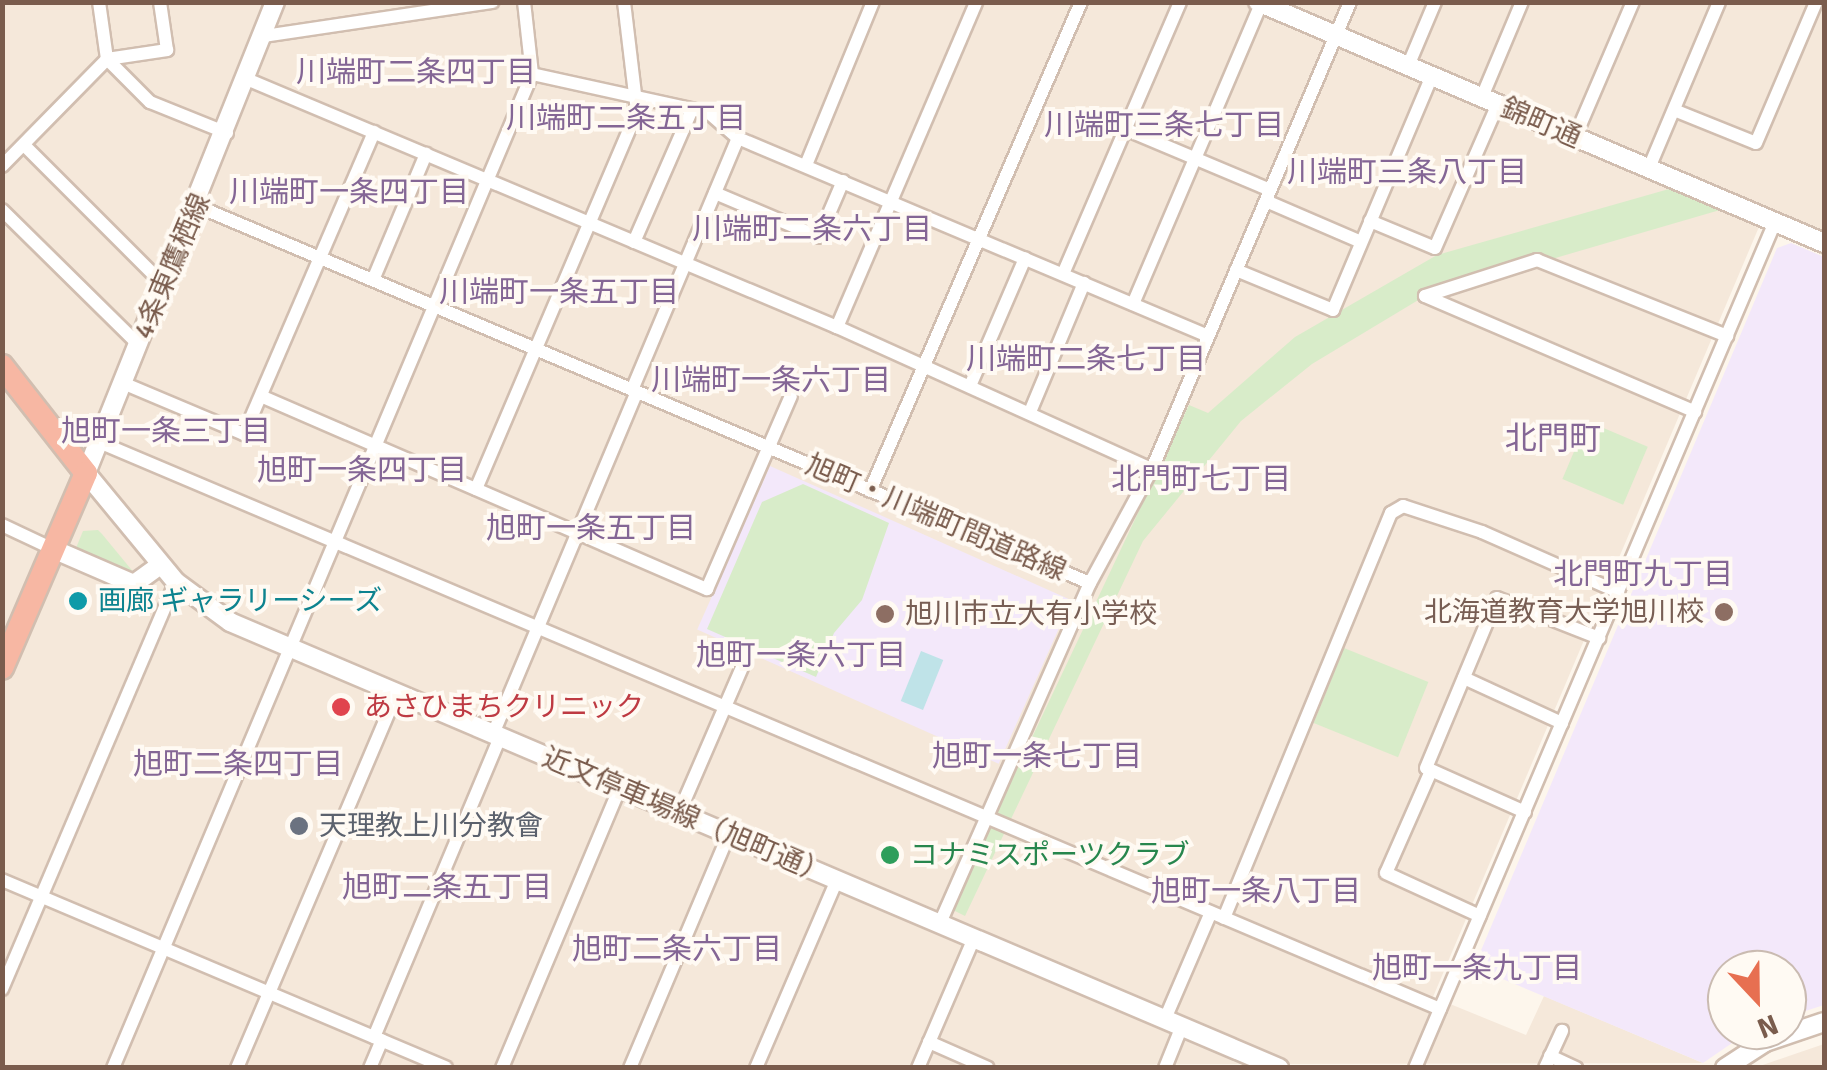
<!DOCTYPE html>
<meta charset="utf-8">
<style>
body{margin:0}
#map{position:relative;width:1827px;height:1070px;overflow:hidden;background:#fdf6ec;font-family:Signika,"Noto Sans JP",sans-serif}
div>[style]{position:absolute}
[style*='--x']{left:calc(var(--x)*1px);top:calc(var(--y)*1px);width:calc(var(--w)*1px);rotate:calc(var(--a)*1deg)}
.residential>*{inset:0;background:#f5e8da}
.education>*{inset:0;background:#f3e8fa;transform-origin:0 0}
.green>*{inset:0;background:#d8ecc9;transform-origin:0 0}
.water>*{inset:0;background:#bfe3e8;transform-origin:0 0}
.roads{filter:drop-shadow(2px 0 #d1beb0) drop-shadow(-2px 0 #d1beb0) drop-shadow(0 2px #d1beb0) drop-shadow(0 -2px #d1beb0)}
.street>*{height:12px;margin:-6px;padding:0 6px;transform-origin:6px;border-radius:6px;background:#fff}
.secondary>*{height:18px;margin:-9px;padding:0 9px;transform-origin:9px;border-radius:9px;background:#fff}
.highway>*{height:22px;margin:-11px;padding:0 11px;transform-origin:11px;border-radius:11px;background:#f7b7a3}
.dots>*{width:28px;height:28px;translate:-50% -50%;box-sizing:border-box;border:5px solid #fffaf3;border-radius:50%}
span{translate:-50% -50%;white-space:nowrap;text-align:center;line-height:1.15;-webkit-text-stroke:8px #fffaf3;paint-order:stroke}
.street-label{font-size:28px;color:#7a5c4d}
.culture-label{font-size:28px;color:#0d838f}
.left{translate:0 -50%;text-align:left}
.education-label{font-size:28px;color:#785e54}
.right{translate:-100% -50%;text-align:right}
.health-label{font-size:28px;color:#be3a42}
.worship-label{font-size:28px;color:#5b616d}
.leisure-label{font-size:28px;color:#27864d}
.neighbourhood-label{font-size:30px;color:#846695}
.quarter-label{font-size:32px;color:#846695}
.frame{position:absolute;inset:0;border:5px solid #7a5c4d;pointer-events:none}
.north{position:absolute;left:1707px;top:950px;width:100px;height:100px;box-sizing:border-box;background:#fffaf3;border:2px solid #cabbb1;border-radius:50%;rotate:158deg;font-size:28px;font-weight:700;line-height:40px;text-align:center;color:#7a5c4d}
.north::after{content:'';display:block;margin:auto;width:35px;height:45px;background:#e76f51;clip-path:polygon(50% 0,100% 100%,50% 72%,0 100%)}
</style>
<div id="map">
<div class="residential">
<i style="clip-path:polygon(2px 3px,1824px 3px,1824px 231px,1767px 208px,1433px 997px,1526px 1035px,1544px 996px,1703px 1063px,3px 1067px)"></i>
<i style="clip-path:polygon(1824px 1044px,1824px 1067px,1757px 1067px)"></i>
</div>
<div class="education">
<i style="clip-path:polygon(1791px 243px,1824px 257px,1824px 1005px,1787px 1017px,1787px 970px,1727px 970px,1727px 1030px,1751px 1030px,1703px 1063px,1474px 967px,1777px 248px)"></i>
<i style="left:770px;top:466px;width:330px;height:179px;rotate:24deg"></i>
</div>
<div class="green">
<i style="clip-path:polygon(1669px 189px,1720px 210px,1425px 296px,1312px 364px,1241px 421px,1143px 541px,965px 916px,951px 909px,1189px 405px,1208px 413px,1295px 337px,1437px 255px)"></i>
<i style="left:1587px;top:421px;width:66px;height:63px;rotate:23deg"></i>
<i style="clip-path:polygon(803px 484px,889px 523px,862px 600px,834px 633px,816px 677px,707px 629px,762px 502px)"></i>
<i style="clip-path:polygon(98px 530px,102px 534px,135px 574px,76px 548px,83px 531px)"></i>
<i style="left:1344px;top:648px;width:91px;height:81px;rotate:22deg"></i>
</div>
<div class="water">
<i style="left:921px;top:651px;width:24px;height:54px;rotate:22deg"></i>
</div>
<div class="roads">
<div class="street">
<i style="--x:99;--y:2;--w:58;--a:82"></i>
<i style="--x:107;--y:59;--w:61;--a:45"></i>
<i style="--x:150;--y:102;--w:83;--a:21.9"></i>
<i style="--x:264;--y:36;--w:231;--a:-8.5"></i>
<i style="--x:1408;--y:66;--w:69;--a:-67.1"></i>
<i style="--x:532;--y:74;--w:181;--a:12.4"></i>
<i style="--x:709;--y:113;--w:38;--a:41"></i>
<i style="--x:738;--y:138;--w:510;--a:22.84"></i>
<i style="--x:249;--y:80;--w:638;--a:22.79"></i>
<i style="--x:837;--y:327;--w:346;--a:24.3"></i>
<i style="--x:1482;--y:97;--w:103;--a:-67.2"></i>
<i style="--x:1674;--y:110;--w:88;--a:21.9"></i>
<i style="--x:1756;--y:143;--w:153;--a:-66.9"></i>
<i style="--x:1125;--y:129;--w:157;--a:22.8"></i>
<i style="--x:1575;--y:137;--w:147;--a:-66.8"></i>
<i style="--x:24;--y:145;--w:199;--a:45"></i>
<i style="--x:806;--y:165;--w:176;--a:-67.7"></i>
<i style="--x:2;--y:166;--w:150;--a:-45.5"></i>
<i style="--x:107;--y:59;--w:61;--a:-8.5"></i>
<i style="--x:167;--y:50;--w:49;--a:-98.3"></i>
<i style="--x:1649;--y:168;--w:180;--a:-67.1"></i>
<i style="--x:715;--y:193;--w:113;--a:22.9"></i>
<i style="--x:819;--y:237;--w:61;--a:-66.8"></i>
<i style="--x:1266;--y:201;--w:103;--a:23.3"></i>
<i style="--x:197;--y:206;--w:969;--a:22.89"></i>
<i style="--x:2;--y:210;--w:192;--a:44.6"></i>
<i style="--x:1370;--y:221;--w:70;--a:22.6"></i>
<i style="--x:1435;--y:248;--w:157;--a:-66.4"></i>
<i style="--x:634;--y:242;--w:145;--a:-66.4"></i>
<i style="--x:1236;--y:270;--w:105;--a:22.4"></i>
<i style="--x:1333;--y:310;--w:254;--a:-67.1"></i>
<i style="--x:1063;--y:274;--w:296;--a:-66.7"></i>
<i style="--x:373;--y:280;--w:137;--a:-67.2"></i>
<i style="--x:1425;--y:296;--w:118;--a:-17.8"></i>
<i style="--x:1537;--y:260;--w:205;--a:21.8"></i>
<i style="--x:1425;--y:296;--w:294;--a:23.2"></i>
<i style="--x:1133;--y:304;--w:326;--a:-66.9"></i>
<i style="--x:837;--y:327;--w:353;--a:-66.8"></i>
<i style="--x:123;--y:383;--w:131;--a:22.9"></i>
<i style="--x:244;--y:434;--w:329;--a:-66.7"></i>
<i style="--x:970;--y:386;--w:139;--a:-66.7"></i>
<i style="--x:632;--y:390;--w:273;--a:-67.2"></i>
<i style="--x:263;--y:397;--w:484;--a:23.4"></i>
<i style="--x:707;--y:589;--w:210;--a:-66.5"></i>
<i style="--x:1030;--y:412;--w:140;--a:-67.3"></i>
<i style="--x:99;--y:442;--w:1456;--a:22.92"></i>
<i style="--x:476;--y:489;--w:411;--a:-66.9"></i>
<i style="--x:637;--y:111;--w:110;--a:-96.8"></i>
<i style="--x:870;--y:491;--w:533;--a:-66.66"></i>
<i style="--x:2;--y:525;--w:56;--a:25.2"></i>
<i style="--x:1464;--y:678;--w:108;--a:24.7"></i>
<i style="--x:493;--y:734;--w:371;--a:-67.2"></i>
<i style="--x:1431;--y:771;--w:111;--a:113.8"></i>
<i style="--x:1386;--y:873;--w:103;--a:24.6"></i>
<i style="--x:1525;--y:812;--w:108;--a:-156"></i>
<i style="--x:1426;--y:768;--w:184;--a:-67.3"></i>
<i style="--x:1497;--y:598;--w:110;--a:21.4"></i>
<i style="--x:679;--y:813;--w:169;--a:-66.6"></i>
<i style="--x:2;--y:880;--w:482;--a:22.9"></i>
<i style="--x:1224;--y:918;--w:438;--a:-67.6"></i>
<i style="--x:1391;--y:513;--w:14;--a:-30"></i>
<i style="--x:1403;--y:506;--w:83;--a:18.2"></i>
<i style="--x:1482;--y:532;--w:149;--a:23.8"></i>
<i style="--x:940;--y:923;--w:372;--a:-66.2"></i>
<i style="--x:1090;--y:583;--w:130;--a:-61.5"></i>
<i style="--x:1152;--y:469;--w:507;--a:-67.02"></i>
<i style="--x:2;--y:989;--w:443;--a:-66.9"></i>
<i style="--x:1165;--y:1019;--w:116;--a:-66.7"></i>
<i style="--x:374;--y:1037;--w:325;--a:-67.2"></i>
<i style="--x:929;--y:1042;--w:64;--a:23.8"></i>
<i style="--x:1550;--y:1056;--w:29;--a:25"></i>
<i style="--x:113;--y:1068;--w:1079;--a:-67.14"></i>
<i style="--x:532;--y:74;--w:72;--a:-96.3"></i>
<i style="--x:237;--y:1068;--w:408;--a:-66.9"></i>
<i style="--x:370;--y:1068;--w:30;--a:-67"></i>
<i style="--x:502;--y:1068;--w:305;--a:-67.2"></i>
<i style="--x:630;--y:1068;--w:254;--a:-67.1"></i>
<i style="--x:756;--y:1068;--w:205;--a:-66.7"></i>
<i style="--x:918;--y:1068;--w:142;--a:-66.7"></i>
<i style="--x:1165;--y:1068;--w:45;--a:-68"></i>
<i style="--x:1415;--y:1068;--w:919;--a:-66.95"></i>
<i style="--x:1545;--y:1068;--w:41;--a:-65.3"></i>
</div>
<div class="secondary">
<i style="--x:275;--y:2;--w:508;--a:111.86"></i>
<i style="--x:86;--y:473;--w:141;--a:50.5"></i>
<i style="--x:176;--y:582;--w:67;--a:36.5"></i>
<i style="--x:230;--y:622;--w:1140;--a:23.03"></i>
<i style="--x:1258;--y:2;--w:615;--a:23.06"></i>
<i style="--x:53;--y:549;--w:88;--a:23.4"></i>
<i style="--x:134;--y:584;--w:32;--a:-36"></i>
<i style="--x:1725;--y:1068;--w:48;--a:-33"></i>
<i style="--x:1765;--y:1042;--w:62;--a:-18.7"></i>
</div>
<div class="highway">
<i style="--x:2;--y:366;--w:136;--a:51.9"></i>
<i style="--x:86;--y:473;--w:212;--a:113.3"></i>
</div>
</div>
<div class="dots">
<i style="left:78px;top:601px;background:#0f9aa8"></i>
<i style="left:1724px;top:612px;background:#8d6e63"></i>
<i style="left:885px;top:614px;background:#8d6e63"></i>
<i style="left:341px;top:707px;background:#e0444e"></i>
<i style="left:299px;top:826px;background:#6b7280"></i>
<i style="left:890px;top:855px;background:#2e9e5b"></i>
</div>
<div class="street-label">
<span style="left:1541px;top:123px;rotate:23deg">錦町通</span>
<span style="left:172px;top:266px;rotate:-67deg">4条東鷹栖線</span>
<span style="left:936px;top:518px;rotate:23deg">旭町・川端町間道路線</span>
<span style="left:686px;top:816px;rotate:23deg">近文停車場線（旭町通）</span>
</div>
<div class="culture-label">
<span class="left" style="left:98px;top:601px">画廊 ギャラリーシーズ</span>
</div>
<div class="education-label">
<span class="right" style="left:1704px;top:612px">北海道教育大学旭川校</span>
<span class="left" style="left:905px;top:614px">旭川市立大有小学校</span>
</div>
<div class="health-label">
<span class="left" style="left:364px;top:707px">あさひまちクリニック</span>
</div>
<div class="worship-label">
<span class="left" style="left:319px;top:826px">天理教上川分教會</span>
</div>
<div class="leisure-label">
<span class="left" style="left:910px;top:855px">コナミスポーツクラブ</span>
</div>
<div class="neighbourhood-label">
<span style="left:416px;top:73px">川端町二条四丁目</span>
<span style="left:626px;top:119px">川端町二条五丁目</span>
<span style="left:1164px;top:126px">川端町三条七丁目</span>
<span style="left:1407px;top:173px">川端町三条八丁目</span>
<span style="left:349px;top:193px">川端町一条四丁目</span>
<span style="left:812px;top:230px">川端町二条六丁目</span>
<span style="left:559px;top:293px">川端町一条五丁目</span>
<span style="left:1086px;top:360px">川端町二条七丁目</span>
<span style="left:771px;top:381px">川端町一条六丁目</span>
<span style="left:166px;top:432px">旭町一条三丁目</span>
<span style="left:362px;top:471px">旭町一条四丁目</span>
<span style="left:1201px;top:480px">北門町七丁目</span>
<span style="left:591px;top:529px">旭町一条五丁目</span>
<span style="left:1643px;top:575px">北門町九丁目</span>
<span style="left:801px;top:656px">旭町一条六丁目</span>
<span style="left:1037px;top:757px">旭町一条七丁目</span>
<span style="left:238px;top:765px">旭町二条四丁目</span>
<span style="left:447px;top:888px">旭町二条五丁目</span>
<span style="left:1256px;top:892px">旭町一条八丁目</span>
<span style="left:677px;top:950px">旭町二条六丁目</span>
<span style="left:1477px;top:969px">旭町一条九丁目</span>
</div>
<div class="quarter-label">
<span style="left:1553px;top:439px">北門町</span>
</div>
<div class="frame"></div>
<div class="north">N</div>
</div>
